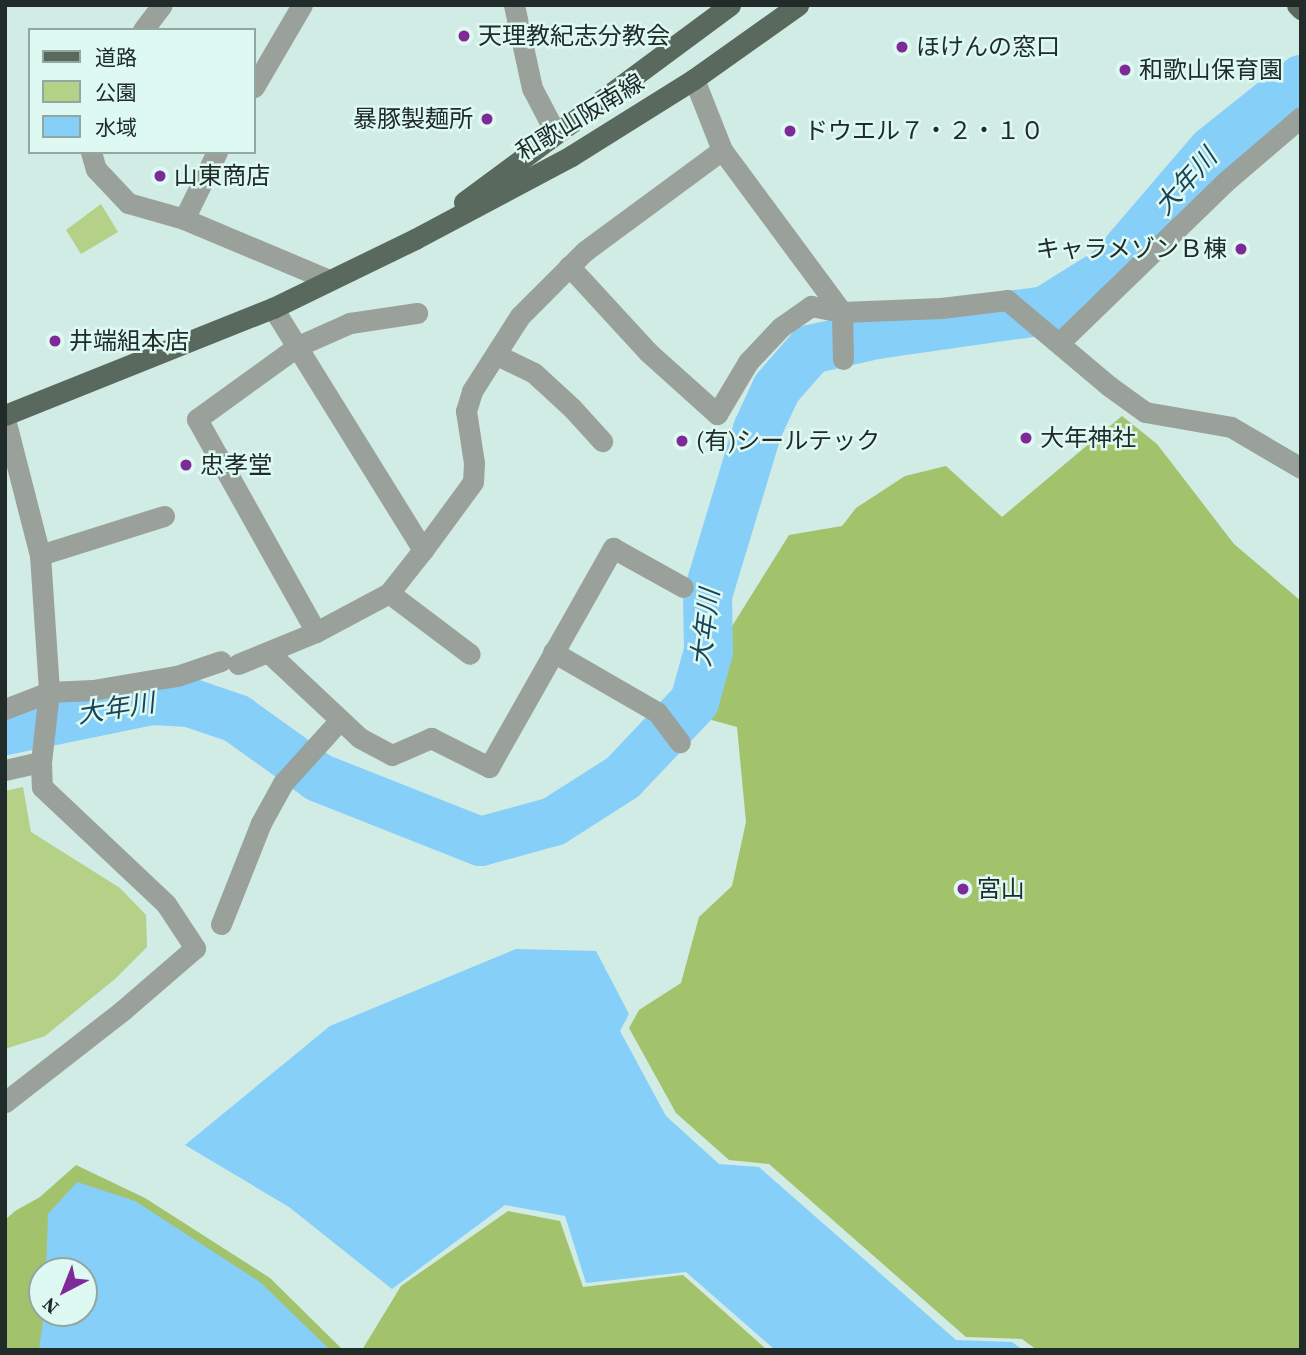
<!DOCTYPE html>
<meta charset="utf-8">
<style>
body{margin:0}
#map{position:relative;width:1306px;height:1355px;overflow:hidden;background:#d1ebe5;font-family:"Source Serif 4","Noto Sans JP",serif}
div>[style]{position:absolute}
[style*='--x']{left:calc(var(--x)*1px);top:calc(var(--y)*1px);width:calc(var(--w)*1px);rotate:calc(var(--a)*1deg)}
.green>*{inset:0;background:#b5d087}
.forest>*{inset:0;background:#a3c26c}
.water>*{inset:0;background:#86cff9}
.river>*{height:49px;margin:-24.5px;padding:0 24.5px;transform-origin:24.5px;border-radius:24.5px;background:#86cff9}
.minor>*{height:21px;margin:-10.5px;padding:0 10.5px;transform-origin:10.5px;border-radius:10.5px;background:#99a19a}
.major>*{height:21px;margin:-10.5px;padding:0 10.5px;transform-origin:10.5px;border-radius:10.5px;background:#5a695e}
.dots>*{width:19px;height:19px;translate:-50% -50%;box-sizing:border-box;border:4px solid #def8f2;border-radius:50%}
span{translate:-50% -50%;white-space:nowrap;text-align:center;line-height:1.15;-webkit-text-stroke:5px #def8f2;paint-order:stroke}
.poi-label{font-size:24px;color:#212b29}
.left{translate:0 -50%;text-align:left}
.right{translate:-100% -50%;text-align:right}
.street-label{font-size:24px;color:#212b29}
.water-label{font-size:26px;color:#1a4358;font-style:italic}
.frame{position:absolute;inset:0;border:7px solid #212b29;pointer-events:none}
.legend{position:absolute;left:28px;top:28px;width:228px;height:126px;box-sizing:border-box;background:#def8f2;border:2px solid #92a6a2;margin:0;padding:9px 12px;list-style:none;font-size:21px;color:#212b29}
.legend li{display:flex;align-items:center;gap:14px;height:35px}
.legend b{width:35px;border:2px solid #92a6a2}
.north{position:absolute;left:28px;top:1257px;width:70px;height:70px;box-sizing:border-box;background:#def8f2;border:2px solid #92a6a2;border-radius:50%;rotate:222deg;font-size:19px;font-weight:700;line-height:28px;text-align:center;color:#212b29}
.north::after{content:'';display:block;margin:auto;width:24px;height:32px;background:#7f2a99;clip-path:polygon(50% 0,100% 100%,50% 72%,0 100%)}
</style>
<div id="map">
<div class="green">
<i style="clip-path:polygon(101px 204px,118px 232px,81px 254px,66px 230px)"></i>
<i style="clip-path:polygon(23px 787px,31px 832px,120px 888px,146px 915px,147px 947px,115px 979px,45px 1036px,5px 1049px,5px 791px)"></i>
</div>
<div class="forest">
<i style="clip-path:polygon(1122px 416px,1157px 444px,1234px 544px,1301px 601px,1301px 1350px,1037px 1350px,1022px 1339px,966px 1337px,769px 1164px,729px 1160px,676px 1113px,629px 1028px,639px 1010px,681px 983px,699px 917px,732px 886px,746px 822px,737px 727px,708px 719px,729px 631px,789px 535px,842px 526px,856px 508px,905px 476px,946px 466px,1002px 517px)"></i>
<i style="clip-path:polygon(evenodd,76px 1165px,145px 1198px,270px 1278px,343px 1350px,5px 1350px,5px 1220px,15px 1211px,40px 1197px,76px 1165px,42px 1271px,84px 1271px,84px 1313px,42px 1313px,42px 1271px)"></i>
<i style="clip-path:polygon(508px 1211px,560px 1221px,583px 1287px,683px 1275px,767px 1350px,362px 1350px,401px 1286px)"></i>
</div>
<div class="water">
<i style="clip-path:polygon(516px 949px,596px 951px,629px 1014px,620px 1031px,666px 1116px,719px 1164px,759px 1167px,956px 1340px,1012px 1342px,1023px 1350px,775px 1350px,686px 1272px,586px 1283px,565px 1216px,505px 1205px,392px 1289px,289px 1207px,185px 1145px,330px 1026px)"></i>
<i style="clip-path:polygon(77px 1182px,135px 1201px,260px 1282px,330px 1350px,39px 1350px,44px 1313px,84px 1313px,84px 1271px,46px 1271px,48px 1214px)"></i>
</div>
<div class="river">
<i style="--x:5;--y:730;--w:149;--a:-11.6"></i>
<i style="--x:151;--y:700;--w:38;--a:3"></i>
<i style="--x:189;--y:702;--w:50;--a:18.8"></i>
<i style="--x:236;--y:718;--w:101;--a:35.7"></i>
<i style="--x:318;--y:777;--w:174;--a:21.6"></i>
<i style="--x:480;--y:841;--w:76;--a:-15.3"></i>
<i style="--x:553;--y:821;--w:82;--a:-32.5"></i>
<i style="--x:622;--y:777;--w:105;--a:-46.5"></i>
<i style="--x:694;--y:701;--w:52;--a:-74.4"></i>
<i style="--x:708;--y:651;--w:56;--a:-91"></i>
<i style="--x:707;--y:595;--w:173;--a:-73.2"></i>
<i style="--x:757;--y:429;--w:45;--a:-65.1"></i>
<i style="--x:776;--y:388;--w:52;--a:-48.9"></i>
<i style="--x:810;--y:349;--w:68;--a:-12.8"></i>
<i style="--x:876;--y:334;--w:171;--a:-8.1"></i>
<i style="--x:1045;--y:310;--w:75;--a:-32"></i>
<i style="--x:1109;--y:270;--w:158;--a:-49.4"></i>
<i style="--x:1212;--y:150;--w:114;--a:-38.6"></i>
</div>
<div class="minor">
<i style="--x:514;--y:5;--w:85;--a:77.8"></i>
<i style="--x:532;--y:88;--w:50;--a:62.4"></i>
<i style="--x:143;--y:30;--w:31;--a:-53"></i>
<i style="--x:694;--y:79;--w:76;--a:68.5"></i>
<i style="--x:722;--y:150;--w:202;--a:53.5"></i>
<i style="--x:842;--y:312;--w:99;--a:-2.3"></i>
<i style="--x:941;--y:308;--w:66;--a:-6.9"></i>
<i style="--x:1007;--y:300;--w:133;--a:40.1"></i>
<i style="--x:1109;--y:386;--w:44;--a:35.8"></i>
<i style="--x:1145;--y:412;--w:87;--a:9.9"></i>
<i style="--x:1231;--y:427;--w:81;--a:30.4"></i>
<i style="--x:254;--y:87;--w:95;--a:-59.7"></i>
<i style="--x:91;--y:152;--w:18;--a:74"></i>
<i style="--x:96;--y:169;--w:47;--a:46.7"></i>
<i style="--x:128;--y:203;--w:58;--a:15.9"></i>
<i style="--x:184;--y:219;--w:157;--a:22.8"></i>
<i style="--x:184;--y:219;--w:75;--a:-63.8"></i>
<i style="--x:569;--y:266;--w:117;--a:47.4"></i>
<i style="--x:648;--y:352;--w:93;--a:41.9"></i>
<i style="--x:717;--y:414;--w:61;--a:-59.2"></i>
<i style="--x:748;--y:362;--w:48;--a:-46.7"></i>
<i style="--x:781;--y:327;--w:37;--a:-35"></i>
<i style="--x:811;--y:306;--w:32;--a:11"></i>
<i style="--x:842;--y:312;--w:47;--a:88.8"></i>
<i style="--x:1059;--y:343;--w:231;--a:-44.1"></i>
<i style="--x:1225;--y:182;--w:100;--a:-40.5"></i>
<i style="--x:497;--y:355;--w:41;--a:25.9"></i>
<i style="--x:534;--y:373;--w:52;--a:42.6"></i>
<i style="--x:572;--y:408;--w:45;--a:47.7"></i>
<i style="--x:5;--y:419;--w:140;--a:75.6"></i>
<i style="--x:40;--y:555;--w:137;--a:86.2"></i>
<i style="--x:49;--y:692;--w:70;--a:96.5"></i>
<i style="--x:41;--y:762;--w:25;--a:88"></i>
<i style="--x:42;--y:787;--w:170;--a:43.3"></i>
<i style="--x:166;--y:904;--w:53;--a:56.6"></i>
<i style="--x:195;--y:948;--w:96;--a:139.2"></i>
<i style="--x:122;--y:1011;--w:148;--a:142.1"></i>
<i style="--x:423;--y:550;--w:84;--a:-53.7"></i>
<i style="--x:473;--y:482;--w:19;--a:-87"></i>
<i style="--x:474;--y:463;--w:53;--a:-98.7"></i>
<i style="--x:466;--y:411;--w:21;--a:-73"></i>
<i style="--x:472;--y:391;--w:89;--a:-57.4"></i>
<i style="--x:520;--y:316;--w:92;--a:-45"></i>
<i style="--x:585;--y:251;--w:170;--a:-36.4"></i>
<i style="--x:40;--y:555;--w:130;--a:-17.5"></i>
<i style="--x:389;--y:593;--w:101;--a:37"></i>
<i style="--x:316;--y:632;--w:244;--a:-119.2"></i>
<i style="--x:197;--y:419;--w:125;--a:-35.9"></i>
<i style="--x:298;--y:346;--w:57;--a:-23.9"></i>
<i style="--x:350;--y:323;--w:68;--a:-8.5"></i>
<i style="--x:268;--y:652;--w:126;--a:43.1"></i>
<i style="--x:360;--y:738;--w:36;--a:28"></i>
<i style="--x:392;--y:755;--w:43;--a:-23.6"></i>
<i style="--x:431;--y:738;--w:65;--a:26.6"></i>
<i style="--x:489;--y:767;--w:252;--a:-60.5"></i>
<i style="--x:613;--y:548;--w:80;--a:29.1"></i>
<i style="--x:553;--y:652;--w:120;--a:30"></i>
<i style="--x:657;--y:712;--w:38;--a:53"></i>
<i style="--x:238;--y:664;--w:84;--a:-22.3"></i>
<i style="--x:316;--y:632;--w:83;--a:-28.1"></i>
<i style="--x:389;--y:593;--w:55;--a:-51.7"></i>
<i style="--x:423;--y:550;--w:285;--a:-121.8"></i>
<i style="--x:5;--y:709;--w:47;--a:-21.1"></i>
<i style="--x:49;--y:692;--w:44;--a:-2.6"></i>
<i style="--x:93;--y:690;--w:85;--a:-9.5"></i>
<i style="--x:177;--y:676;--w:46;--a:-18.8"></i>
<i style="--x:5;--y:770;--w:37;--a:-13"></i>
<i style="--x:221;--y:924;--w:109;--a:-68.4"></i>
<i style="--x:261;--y:823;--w:46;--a:-61.2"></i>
<i style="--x:283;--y:783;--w:85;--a:-47.9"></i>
</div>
<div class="major">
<i style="--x:1297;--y:5;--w:6;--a:45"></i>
<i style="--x:464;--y:202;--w:331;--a:-36.5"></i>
<i style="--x:5;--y:415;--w:289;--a:-21.8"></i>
<i style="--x:273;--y:308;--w:158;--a:-25.9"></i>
<i style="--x:415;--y:239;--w:177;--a:-28"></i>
<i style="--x:571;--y:156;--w:145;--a:-32"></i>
<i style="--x:694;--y:79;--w:128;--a:-35.4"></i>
</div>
<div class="dots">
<i style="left:464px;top:36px;background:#7f2a99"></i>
<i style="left:902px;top:47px;background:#7f2a99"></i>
<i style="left:1125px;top:70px;background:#7f2a99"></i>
<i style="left:487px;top:119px;background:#7f2a99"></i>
<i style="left:790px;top:131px;background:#7f2a99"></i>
<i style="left:160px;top:176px;background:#7f2a99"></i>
<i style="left:1241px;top:249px;background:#7f2a99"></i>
<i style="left:55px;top:341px;background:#7f2a99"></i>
<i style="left:1026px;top:438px;background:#7f2a99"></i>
<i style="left:682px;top:441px;background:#7f2a99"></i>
<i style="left:186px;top:465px;background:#7f2a99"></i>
<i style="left:963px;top:889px;background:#7f2a99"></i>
</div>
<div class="poi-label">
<span class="left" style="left:478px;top:36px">天理教紀志分教会</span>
<span class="left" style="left:916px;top:47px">ほけんの窓口</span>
<span class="left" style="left:1139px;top:70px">和歌山保育園</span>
<span class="right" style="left:473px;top:119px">暴豚製麺所</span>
<span class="left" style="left:804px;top:131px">ドウエル７・２・１０</span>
<span class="left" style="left:174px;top:176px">山東商店</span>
<span class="right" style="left:1227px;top:249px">キャラメゾンＢ棟</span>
<span class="left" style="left:69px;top:341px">井端組本店</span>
<span class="left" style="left:1040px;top:438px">大年神社</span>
<span class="left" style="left:696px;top:441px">(有)シールテック</span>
<span class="left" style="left:200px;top:465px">忠孝堂</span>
<span class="left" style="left:977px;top:889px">宮山</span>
</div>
<div class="street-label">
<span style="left:580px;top:117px;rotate:-31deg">和歌山阪南線</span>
</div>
<div class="water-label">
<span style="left:1186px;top:182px;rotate:-48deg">大年川</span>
<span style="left:706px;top:628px;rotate:-83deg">大年川</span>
<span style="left:116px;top:709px;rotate:-9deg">大年川</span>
</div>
<div class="frame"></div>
<ul class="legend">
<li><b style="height:9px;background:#5a695e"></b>道路</li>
<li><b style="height:19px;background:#b5d087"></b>公園</li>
<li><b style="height:19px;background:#86cff9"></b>水域</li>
</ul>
<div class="north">N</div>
</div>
